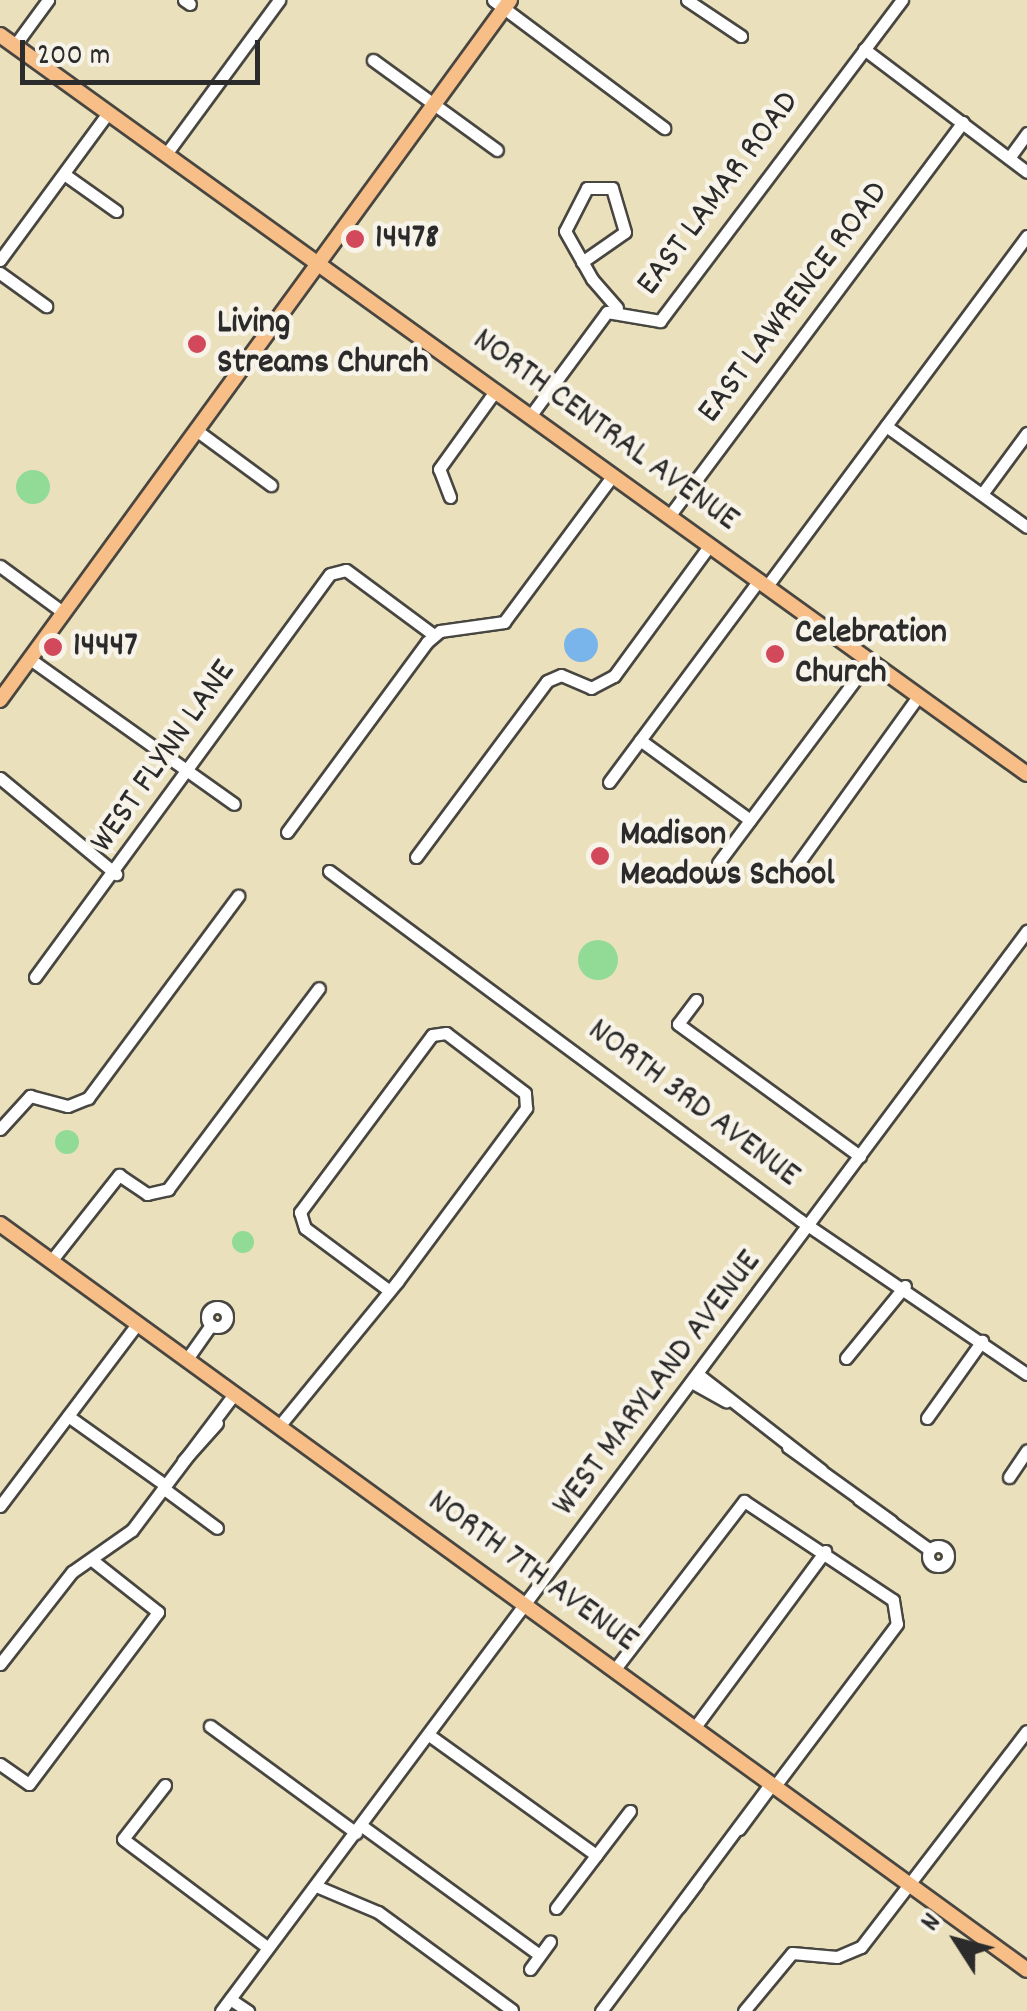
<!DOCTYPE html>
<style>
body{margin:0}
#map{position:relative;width:1027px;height:2011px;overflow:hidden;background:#eae0bc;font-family:Dekko,sans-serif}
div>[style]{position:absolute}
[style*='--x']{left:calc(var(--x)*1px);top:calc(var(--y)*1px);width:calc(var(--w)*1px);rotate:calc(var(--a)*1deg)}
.green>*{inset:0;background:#91db97}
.round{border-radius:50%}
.water>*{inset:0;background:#79b4eb}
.roads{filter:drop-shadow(2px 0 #484641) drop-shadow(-2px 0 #484641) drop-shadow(0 2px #484641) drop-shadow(0 -2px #484641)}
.minor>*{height:11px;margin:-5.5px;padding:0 5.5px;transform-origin:5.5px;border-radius:5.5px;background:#fff}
.minor>.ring{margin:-5.5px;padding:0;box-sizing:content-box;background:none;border:11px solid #fff;border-radius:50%}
.major>*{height:14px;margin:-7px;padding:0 7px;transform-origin:7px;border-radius:7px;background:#f7be87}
.dots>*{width:28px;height:28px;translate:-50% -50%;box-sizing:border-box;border:5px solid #f7f3e8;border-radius:50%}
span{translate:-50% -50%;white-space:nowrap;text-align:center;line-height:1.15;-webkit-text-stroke:9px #f7f3e8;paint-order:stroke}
.street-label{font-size:35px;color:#2b2b2b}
.poi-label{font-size:35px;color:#2b2b2b;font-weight:700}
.left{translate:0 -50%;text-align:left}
.north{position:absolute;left:907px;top:1891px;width:100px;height:100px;-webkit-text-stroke:8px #f7f3e8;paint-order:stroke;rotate:306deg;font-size:28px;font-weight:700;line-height:40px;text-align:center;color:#2b2b2b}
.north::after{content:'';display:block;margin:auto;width:35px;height:45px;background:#2b2b2b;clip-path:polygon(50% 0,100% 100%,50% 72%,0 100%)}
.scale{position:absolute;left:20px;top:40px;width:240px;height:45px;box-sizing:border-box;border:5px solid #2b2b2b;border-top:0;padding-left:12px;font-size:30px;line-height:35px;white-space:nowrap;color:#2b2b2b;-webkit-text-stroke:8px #f7f3e8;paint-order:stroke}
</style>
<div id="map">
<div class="green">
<i class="round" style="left:16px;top:470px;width:34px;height:34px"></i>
<i class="round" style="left:578px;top:940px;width:40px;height:40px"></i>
<i class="round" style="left:55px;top:1130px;width:24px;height:24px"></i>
<i class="round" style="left:232px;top:1231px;width:22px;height:22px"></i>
</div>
<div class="water">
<i class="round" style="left:564px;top:628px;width:34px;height:34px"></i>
</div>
<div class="roads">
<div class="minor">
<i style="--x:184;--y:0;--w:7;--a:34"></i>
<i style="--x:493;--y:0;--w:214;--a:36.8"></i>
<i style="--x:687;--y:0;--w:65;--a:33.7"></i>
<i style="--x:15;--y:45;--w:56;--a:-53.7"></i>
<i style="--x:864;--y:49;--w:204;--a:37"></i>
<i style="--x:373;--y:60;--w:153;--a:36"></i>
<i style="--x:166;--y:154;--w:191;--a:-53.7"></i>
<i style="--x:1009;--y:158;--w:31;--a:-54"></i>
<i style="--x:64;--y:174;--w:64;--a:35.4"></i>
<i style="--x:0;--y:260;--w:182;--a:-53.7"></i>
<i style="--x:582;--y:262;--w:52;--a:-34.9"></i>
<i style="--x:625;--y:232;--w:46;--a:-106.5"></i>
<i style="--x:612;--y:188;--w:25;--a:180"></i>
<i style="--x:587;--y:188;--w:48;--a:117.1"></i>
<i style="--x:565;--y:231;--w:55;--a:60.6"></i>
<i style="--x:592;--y:279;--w:38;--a:49"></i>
<i style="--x:0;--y:273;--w:57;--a:35.7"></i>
<i style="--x:531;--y:415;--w:128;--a:-53.6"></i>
<i style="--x:607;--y:312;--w:54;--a:9.6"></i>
<i style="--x:660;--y:321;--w:402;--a:-53"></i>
<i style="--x:886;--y:426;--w:173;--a:35.6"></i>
<i style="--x:196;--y:430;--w:93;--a:36.3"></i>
<i style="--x:982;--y:494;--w:76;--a:-53.6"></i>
<i style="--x:450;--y:497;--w:30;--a:-111"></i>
<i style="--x:439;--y:469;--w:97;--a:-54.2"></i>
<i style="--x:670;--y:515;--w:490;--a:-53.3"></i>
<i style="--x:0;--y:566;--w:79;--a:36.3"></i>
<i style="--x:767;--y:586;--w:436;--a:-53.4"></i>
<i style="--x:30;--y:659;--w:250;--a:35.4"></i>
<i style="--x:640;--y:740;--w:136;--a:36"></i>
<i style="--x:0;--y:778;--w:151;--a:39.6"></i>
<i style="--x:609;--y:782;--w:252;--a:-53.4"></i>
<i style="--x:287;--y:832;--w:236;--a:-53.6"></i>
<i style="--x:427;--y:642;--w:17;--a:-40"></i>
<i style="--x:440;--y:631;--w:65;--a:-8"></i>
<i style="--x:504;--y:622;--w:183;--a:-53.4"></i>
<i style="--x:416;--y:857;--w:219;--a:-53.3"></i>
<i style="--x:547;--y:681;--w:15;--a:-23"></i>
<i style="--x:561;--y:675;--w:33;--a:23"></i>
<i style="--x:591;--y:688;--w:26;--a:-28"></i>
<i style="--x:614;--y:676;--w:162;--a:-53.8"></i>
<i style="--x:718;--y:863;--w:254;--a:-53.2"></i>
<i style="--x:794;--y:869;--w:214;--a:-54.3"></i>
<i style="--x:329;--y:871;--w:586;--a:36.54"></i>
<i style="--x:800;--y:1220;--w:274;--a:34.2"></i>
<i style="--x:35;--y:977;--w:499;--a:-53.8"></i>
<i style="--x:330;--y:574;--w:16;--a:-14"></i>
<i style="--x:346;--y:570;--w:109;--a:36.5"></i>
<i style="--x:696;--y:1000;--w:30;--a:127"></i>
<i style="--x:678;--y:1024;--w:225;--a:36"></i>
<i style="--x:0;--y:1129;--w:45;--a:-47.7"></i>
<i style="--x:30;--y:1096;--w:39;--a:15"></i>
<i style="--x:68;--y:1106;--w:22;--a:-22"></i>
<i style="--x:88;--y:1098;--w:252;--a:-53.4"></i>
<i style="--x:51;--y:1261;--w:110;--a:-51.7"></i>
<i style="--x:119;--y:1175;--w:34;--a:34"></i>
<i style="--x:147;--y:1194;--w:22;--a:-13"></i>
<i style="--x:168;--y:1189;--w:251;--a:-53.1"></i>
<i class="ring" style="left:207px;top:1307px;width:9px;height:9px"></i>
<i style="--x:846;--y:1358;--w:93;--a:-50.7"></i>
<i style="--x:187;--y:1359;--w:42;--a:-54.8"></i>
<i style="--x:699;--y:1375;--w:155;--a:37.9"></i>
<i style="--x:693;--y:1383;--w:38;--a:29"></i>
<i style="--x:68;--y:1416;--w:119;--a:35.4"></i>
<i style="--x:927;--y:1418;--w:95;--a:-54.5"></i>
<i style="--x:280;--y:1425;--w:185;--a:-50.7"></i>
<i style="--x:397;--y:1282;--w:217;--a:-53.4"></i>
<i style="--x:526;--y:1108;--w:15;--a:-94"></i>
<i style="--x:525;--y:1093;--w:99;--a:-142.8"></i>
<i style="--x:446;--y:1033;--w:14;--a:172"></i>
<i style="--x:432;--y:1035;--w:221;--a:126.7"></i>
<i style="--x:300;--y:1212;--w:17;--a:73"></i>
<i style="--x:305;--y:1228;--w:102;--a:36.6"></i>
<i style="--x:788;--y:1447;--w:127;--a:35.7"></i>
<i style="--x:183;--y:1461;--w:51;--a:-48.2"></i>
<i style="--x:1009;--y:1477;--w:32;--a:-56"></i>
<i style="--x:163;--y:1488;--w:67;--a:36.5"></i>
<i style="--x:859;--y:1499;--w:87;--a:35.7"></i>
<i style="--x:0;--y:1506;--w:228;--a:-53"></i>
<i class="ring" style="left:928px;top:1546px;width:9px;height:9px"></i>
<i style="--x:0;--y:1664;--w:117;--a:-52"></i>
<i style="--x:72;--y:1572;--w:73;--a:-35"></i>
<i style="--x:132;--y:1530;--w:171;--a:-53.1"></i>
<i style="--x:615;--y:1669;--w:212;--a:-52.5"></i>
<i style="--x:744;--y:1501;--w:179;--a:33.6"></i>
<i style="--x:893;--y:1600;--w:24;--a:81"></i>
<i style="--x:897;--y:1624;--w:203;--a:127"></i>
<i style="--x:210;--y:1726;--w:181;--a:36.2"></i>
<i style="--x:695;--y:1727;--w:219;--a:-53.5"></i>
<i style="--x:429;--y:1735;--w:206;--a:35.7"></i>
<i style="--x:0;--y:1764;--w:35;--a:35"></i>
<i style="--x:29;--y:1784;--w:215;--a:-53.1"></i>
<i style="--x:158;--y:1612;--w:85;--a:-141.7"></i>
<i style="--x:165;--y:1785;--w:68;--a:127.9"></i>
<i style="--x:123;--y:1839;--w:181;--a:36.9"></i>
<i style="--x:362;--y:1826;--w:218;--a:36"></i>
<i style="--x:739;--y:1829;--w:52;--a:-53.6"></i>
<i style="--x:316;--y:1886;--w:67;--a:22.8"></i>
<i style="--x:378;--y:1912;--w:166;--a:36.2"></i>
<i style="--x:679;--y:1907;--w:30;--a:-53"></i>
<i style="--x:556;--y:1908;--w:122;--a:-52.7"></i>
<i style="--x:530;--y:1969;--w:34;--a:-54"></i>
<i style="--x:230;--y:1999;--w:22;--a:34"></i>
<i style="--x:221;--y:2011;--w:1348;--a:-53.27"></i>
<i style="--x:601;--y:2011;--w:284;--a:-53.3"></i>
<i style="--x:744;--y:2011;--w:75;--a:-50.4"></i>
<i style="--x:792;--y:1953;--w:45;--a:5.1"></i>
<i style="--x:837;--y:1957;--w:26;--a:-23"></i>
<i style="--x:861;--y:1947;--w:272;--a:-52.5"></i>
</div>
<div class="major">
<i style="--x:0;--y:35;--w:1265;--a:35.74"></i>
<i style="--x:0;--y:700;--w:866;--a:-53.92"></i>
<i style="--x:0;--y:1224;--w:1269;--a:35.99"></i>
</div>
</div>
<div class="dots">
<i style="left:355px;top:239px;background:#d1495b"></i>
<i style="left:197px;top:344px;background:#d1495b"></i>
<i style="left:53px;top:647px;background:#d1495b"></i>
<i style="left:775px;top:654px;background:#d1495b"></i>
<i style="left:600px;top:856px;background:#d1495b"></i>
</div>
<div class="street-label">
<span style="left:719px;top:194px;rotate:-53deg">EAST LAMAR ROAD</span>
<span style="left:794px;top:303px;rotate:-53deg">EAST LAWRENCE ROAD</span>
<span style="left:605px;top:431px;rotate:36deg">NORTH CENTRAL AVENUE</span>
<span style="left:164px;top:757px;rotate:-55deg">WEST FLYNN LANE</span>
<span style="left:693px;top:1104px;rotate:37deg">NORTH 3RD AVENUE</span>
<span style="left:658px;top:1384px;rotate:-53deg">WEST MARYLAND AVENUE</span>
<span style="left:532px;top:1572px;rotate:36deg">NORTH 7TH AVENUE</span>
</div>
<div class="poi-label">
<span class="left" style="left:375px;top:239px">14478</span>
<span class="left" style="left:217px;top:344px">Living<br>Streams Church</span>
<span class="left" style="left:795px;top:654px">Celebration<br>Church</span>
<span class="left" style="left:73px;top:647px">14447</span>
<span class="left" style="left:620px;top:856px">Madison<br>Meadows School</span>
</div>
<div class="north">N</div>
<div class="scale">200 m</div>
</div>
